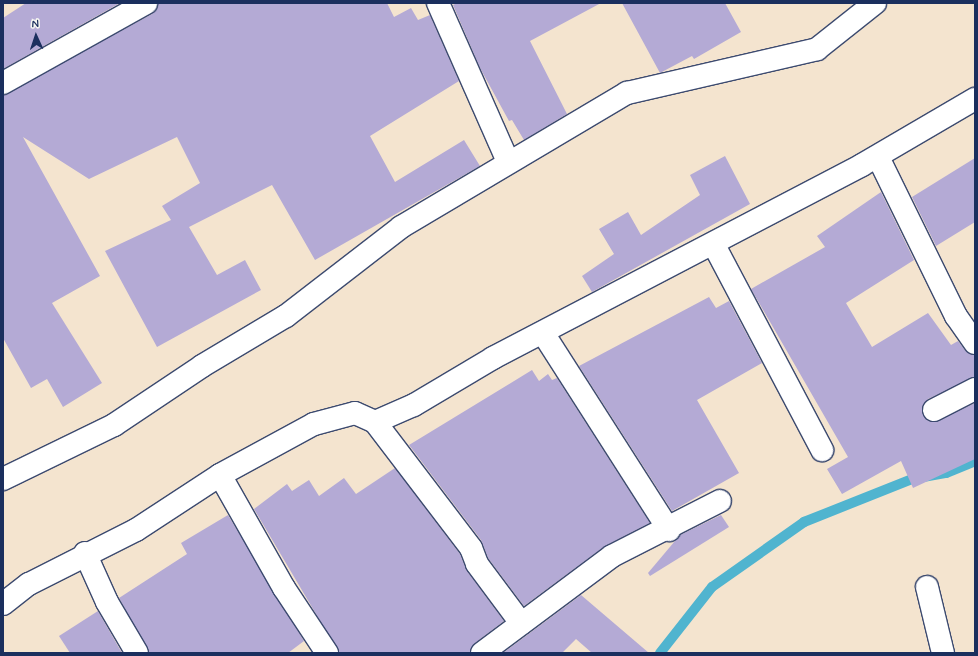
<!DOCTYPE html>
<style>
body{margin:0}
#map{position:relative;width:978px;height:656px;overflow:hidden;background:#f4e4cf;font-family:Mynerve,sans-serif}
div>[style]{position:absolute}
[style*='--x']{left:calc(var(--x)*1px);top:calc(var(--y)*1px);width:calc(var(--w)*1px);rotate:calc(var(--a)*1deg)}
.stream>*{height:10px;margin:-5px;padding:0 5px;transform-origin:5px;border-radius:5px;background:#50b4cf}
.building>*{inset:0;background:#b4aad5}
.roads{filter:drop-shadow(1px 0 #3c4a6f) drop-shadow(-1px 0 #3c4a6f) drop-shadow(0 1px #3c4a6f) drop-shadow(0 -1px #3c4a6f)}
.minor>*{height:22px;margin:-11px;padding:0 11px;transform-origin:11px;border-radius:11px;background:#fff}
span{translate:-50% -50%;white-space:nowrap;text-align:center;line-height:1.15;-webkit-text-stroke:4px #f6f6f2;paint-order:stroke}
.frame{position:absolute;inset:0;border:4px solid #1b2f5e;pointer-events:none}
.north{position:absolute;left:16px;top:16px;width:40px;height:40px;-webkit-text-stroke:3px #f6f6f2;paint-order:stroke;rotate:357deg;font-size:11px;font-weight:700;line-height:16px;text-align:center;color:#1b2f5e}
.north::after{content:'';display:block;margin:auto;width:14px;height:18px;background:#1b2f5e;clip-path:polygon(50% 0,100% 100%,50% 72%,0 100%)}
</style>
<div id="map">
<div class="stream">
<i style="--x:660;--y:653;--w:84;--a:-51.8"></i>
<i style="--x:712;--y:587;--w:113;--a:-35.2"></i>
<i style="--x:804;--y:522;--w:116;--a:-21.7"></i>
<i style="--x:912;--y:479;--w:35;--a:-10"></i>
<i style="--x:946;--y:473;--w:31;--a:-22"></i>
</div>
<div class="building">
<i style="clip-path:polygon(26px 3px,120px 3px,3px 69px,3px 18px)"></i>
<i style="clip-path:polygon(158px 3px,387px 3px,394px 17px,411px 8px,418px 20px,430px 15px,459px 81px,370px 136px,395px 182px,464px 140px,480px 166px,315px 260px,272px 185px,189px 227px,217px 275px,245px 260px,261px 290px,157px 347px,105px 251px,171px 220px,162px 206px,200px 183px,177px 137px,89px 179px,23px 137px,100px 276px,52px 303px,102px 383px,63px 407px,47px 379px,31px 388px,3px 338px,3px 95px,152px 14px)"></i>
<i style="clip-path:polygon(457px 3px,601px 3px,530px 41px,567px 114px,524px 140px,512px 120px,509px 121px,480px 68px,453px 5px)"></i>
<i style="clip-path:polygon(622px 3px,725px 3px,741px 32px,694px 59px,692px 56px,660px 73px)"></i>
<i style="clip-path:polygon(725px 156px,750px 204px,592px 292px,582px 276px,614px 254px,599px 229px,628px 212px,641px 235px,700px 195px,690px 175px)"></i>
<i style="clip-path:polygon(975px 158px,975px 222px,936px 246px,912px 197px)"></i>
<i style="clip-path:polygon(881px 192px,914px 260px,846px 303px,872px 347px,928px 313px,951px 345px,958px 341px,965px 350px,975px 355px,975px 377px,928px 399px,922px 410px,927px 420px,934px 422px,975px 403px,975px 459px,913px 488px,901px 461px,842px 494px,827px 469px,848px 457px,751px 289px,825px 247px,817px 236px)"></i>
<i style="clip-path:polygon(709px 297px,716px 308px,729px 301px,762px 363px,697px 400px,739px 473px,672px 511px,579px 366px)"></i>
<i style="clip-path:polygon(532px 370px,539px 381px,548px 374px,552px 380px,557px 378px,650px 523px,605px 546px,524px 606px,488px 558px,481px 540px,409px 445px)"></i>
<i style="clip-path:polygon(395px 468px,460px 554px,467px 571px,504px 621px,475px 643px,470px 653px,339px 653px,254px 509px,287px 484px,292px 491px,309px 480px,319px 496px,344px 478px,356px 494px)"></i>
<i style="clip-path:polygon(228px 515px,304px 641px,288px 653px,149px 653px,119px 598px,187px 554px,181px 543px)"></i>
<i style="clip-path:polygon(721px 515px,729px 527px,650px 576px,648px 573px,680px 535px)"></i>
<i style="clip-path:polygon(581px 595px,649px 653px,592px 653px,576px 639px,562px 653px,503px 653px)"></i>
<i style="clip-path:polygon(98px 611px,122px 653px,70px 653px,59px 636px)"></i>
</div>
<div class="roads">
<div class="minor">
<i style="--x:438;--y:3;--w:174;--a:66.2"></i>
<i style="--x:3;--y:83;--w:164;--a:-29.2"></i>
<i style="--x:878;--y:157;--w:177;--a:63.9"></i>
<i style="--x:956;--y:316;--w:33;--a:55"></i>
<i style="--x:714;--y:245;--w:232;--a:62.2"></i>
<i style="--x:543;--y:333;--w:234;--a:57.4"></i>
<i style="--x:934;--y:410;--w:46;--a:-27.1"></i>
<i style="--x:375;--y:422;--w:158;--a:52.7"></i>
<i style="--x:471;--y:548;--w:17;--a:69"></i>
<i style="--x:477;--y:564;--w:74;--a:53.3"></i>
<i style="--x:220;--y:475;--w:130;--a:60.5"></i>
<i style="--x:284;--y:588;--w:78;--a:56.5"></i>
<i style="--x:3;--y:479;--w:123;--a:-25.9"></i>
<i style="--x:114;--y:425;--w:106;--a:-33.8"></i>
<i style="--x:202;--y:366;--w:98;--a:-30.8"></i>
<i style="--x:286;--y:316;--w:145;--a:-37.7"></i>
<i style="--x:401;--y:227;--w:263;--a:-30.7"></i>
<i style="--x:627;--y:93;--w:195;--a:-13"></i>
<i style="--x:817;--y:49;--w:74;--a:-38.4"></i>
<i style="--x:85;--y:553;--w:54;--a:65.8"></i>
<i style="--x:107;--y:602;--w:59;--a:59.5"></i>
<i style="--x:927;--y:587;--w:68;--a:76.4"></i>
<i style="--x:3;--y:604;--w:33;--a:-38"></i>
<i style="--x:29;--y:584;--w:120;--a:-26.8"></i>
<i style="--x:136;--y:530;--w:100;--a:-33.2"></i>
<i style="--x:220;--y:475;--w:107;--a:-28.5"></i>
<i style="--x:314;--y:424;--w:42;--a:-15"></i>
<i style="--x:355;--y:413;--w:22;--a:24"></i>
<i style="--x:375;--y:422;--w:43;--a:-23.6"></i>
<i style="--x:414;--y:405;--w:92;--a:-30.7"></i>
<i style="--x:493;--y:358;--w:416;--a:-27.6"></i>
<i style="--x:862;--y:165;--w:131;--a:-30.3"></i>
<i style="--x:482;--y:653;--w:162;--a:-36.7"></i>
<i style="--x:612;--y:556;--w:121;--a:-27"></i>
</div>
</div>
<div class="frame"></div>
<div class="north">N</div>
</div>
